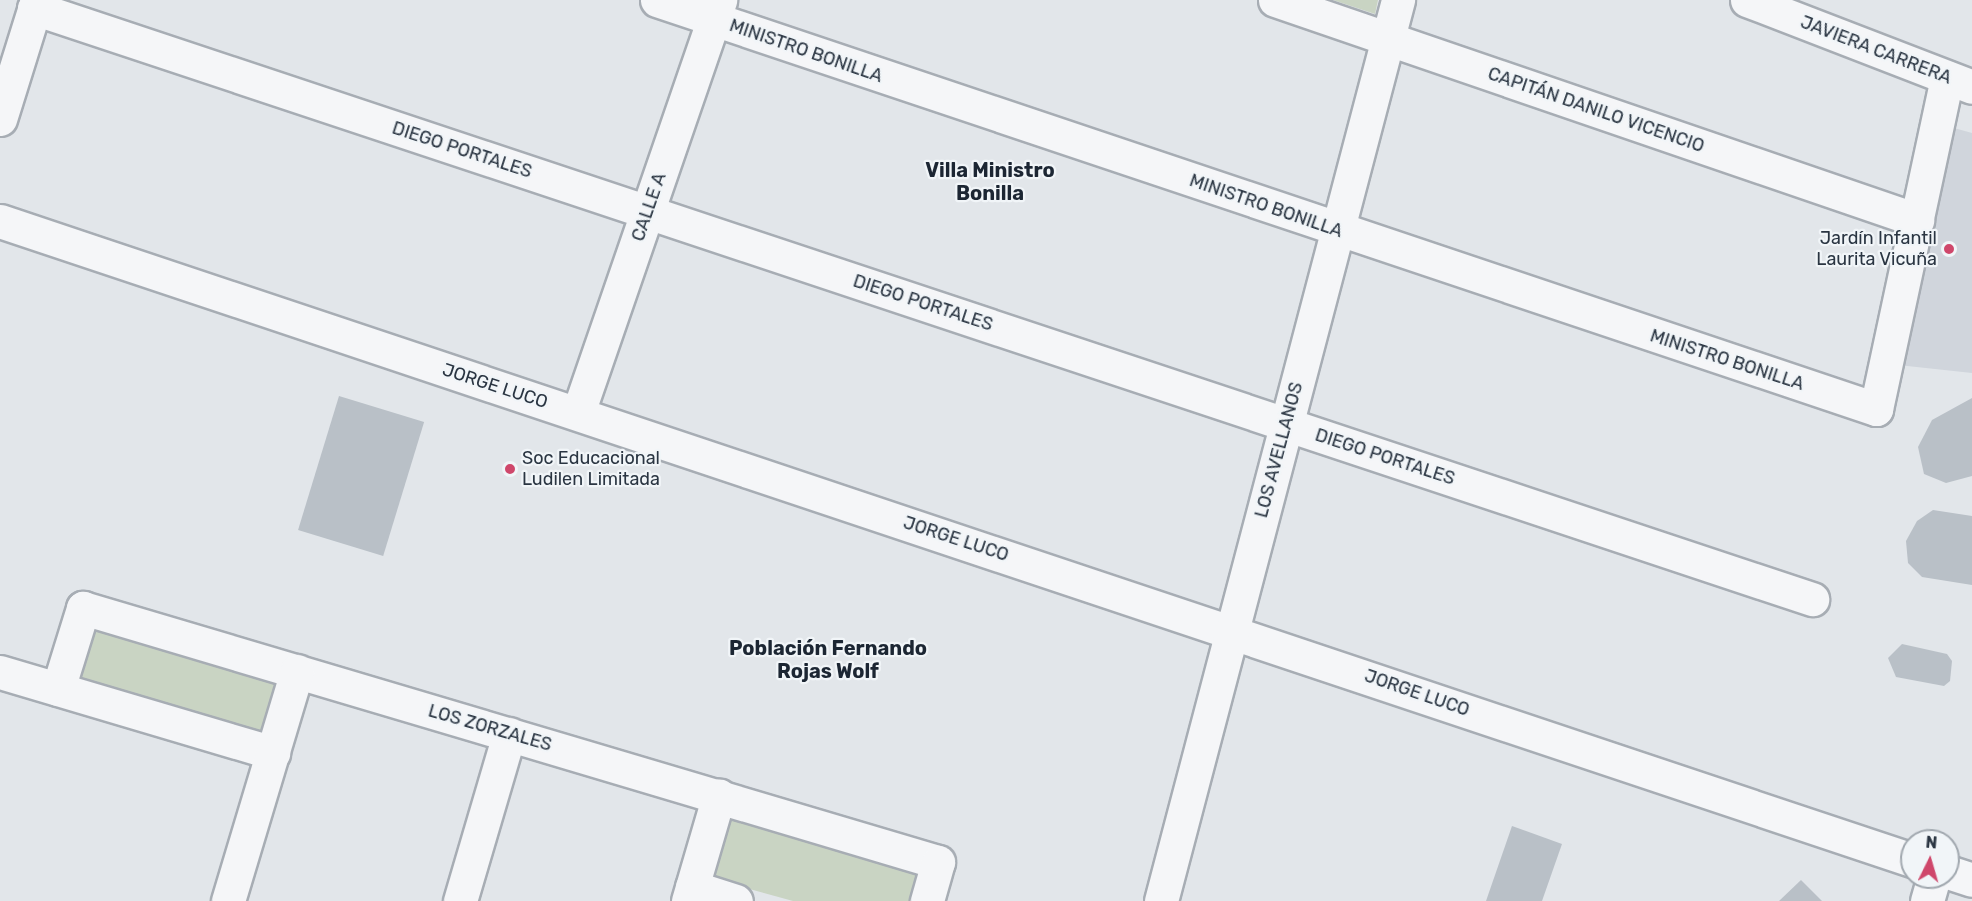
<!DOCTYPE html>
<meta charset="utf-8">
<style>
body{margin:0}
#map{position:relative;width:1972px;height:901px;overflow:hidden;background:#e2e6ea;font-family:Rubik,sans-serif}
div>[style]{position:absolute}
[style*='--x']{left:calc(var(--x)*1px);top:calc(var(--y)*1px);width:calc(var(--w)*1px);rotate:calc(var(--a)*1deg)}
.built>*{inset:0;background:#d0d5dc}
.green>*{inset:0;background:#c9d4c3;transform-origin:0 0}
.building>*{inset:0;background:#b9c0c7;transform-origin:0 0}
.roads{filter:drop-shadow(2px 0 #a7adb4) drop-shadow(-2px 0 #a7adb4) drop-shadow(0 2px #a7adb4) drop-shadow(0 -2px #a7adb4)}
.street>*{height:33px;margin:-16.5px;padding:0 16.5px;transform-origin:16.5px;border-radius:16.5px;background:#f5f6f8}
.dots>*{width:16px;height:16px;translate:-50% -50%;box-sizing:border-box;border:3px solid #f1f5f8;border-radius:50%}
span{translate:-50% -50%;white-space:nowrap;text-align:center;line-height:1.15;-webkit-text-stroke:4.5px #f1f5f8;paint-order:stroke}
.street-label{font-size:18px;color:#2a3542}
.poi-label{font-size:18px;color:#2a3542}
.right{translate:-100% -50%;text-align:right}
.left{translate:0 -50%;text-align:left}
.neighbourhood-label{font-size:20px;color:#1c2633;font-weight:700}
.north{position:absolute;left:1900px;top:829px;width:60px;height:60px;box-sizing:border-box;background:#f1f5f8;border:2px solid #a1a8af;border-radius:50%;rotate:5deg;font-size:16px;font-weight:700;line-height:24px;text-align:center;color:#2a3542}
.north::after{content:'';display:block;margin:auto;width:21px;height:27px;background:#cf476b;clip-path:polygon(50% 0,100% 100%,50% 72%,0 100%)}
</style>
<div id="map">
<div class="built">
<i style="clip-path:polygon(1954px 128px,1972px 133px,1972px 373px,1898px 365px)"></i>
</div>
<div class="green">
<i style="clip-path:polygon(1333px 0,1378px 0,1375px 14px)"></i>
<i style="left:94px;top:618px;width:199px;height:66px;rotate:17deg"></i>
<i style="clip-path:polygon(727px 814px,920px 867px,911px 901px,793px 901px,710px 878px)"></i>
</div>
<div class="building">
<i style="left:339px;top:396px;width:89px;height:140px;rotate:17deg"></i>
<i style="clip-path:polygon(1972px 398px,1972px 476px,1946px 483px,1924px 474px,1918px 447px,1932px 420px)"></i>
<i style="clip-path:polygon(1933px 510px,1972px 516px,1972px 585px,1922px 577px,1908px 563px,1906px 541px,1917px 521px)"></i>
<i style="clip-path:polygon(1902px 644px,1947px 654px,1952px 661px,1950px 681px,1944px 686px,1896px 677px,1888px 658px)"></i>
<i style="clip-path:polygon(1512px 826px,1562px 844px,1542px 901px,1486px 901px)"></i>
<i style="clip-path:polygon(1801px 880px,1822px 901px,1779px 901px)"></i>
</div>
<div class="roads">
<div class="street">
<i style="--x:657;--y:0;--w:1286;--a:18.55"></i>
<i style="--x:1876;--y:409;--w:339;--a:-77.9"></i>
<i style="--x:1275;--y:0;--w:679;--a:18.92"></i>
<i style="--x:1747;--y:0;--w:241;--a:21.1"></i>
<i style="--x:34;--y:8;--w:1874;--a:18.39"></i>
<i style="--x:0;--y:119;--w:125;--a:-72.7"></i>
<i style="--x:0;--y:221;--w:2016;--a:18.48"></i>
<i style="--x:578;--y:413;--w:437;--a:-71"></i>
<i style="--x:0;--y:672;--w:285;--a:16.5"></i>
<i style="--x:58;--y:689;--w:85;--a:-72.8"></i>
<i style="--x:83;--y:608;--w:892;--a:16.55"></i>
<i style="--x:938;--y:862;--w:41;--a:105.8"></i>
<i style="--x:1948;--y:872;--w:25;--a:18"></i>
<i style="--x:692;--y:887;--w:46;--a:17.7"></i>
<i style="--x:228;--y:901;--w:240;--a:-73.3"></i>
<i style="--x:460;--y:901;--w:174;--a:-73.6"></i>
<i style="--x:688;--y:901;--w:110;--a:-73.7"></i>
<i style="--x:1161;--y:901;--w:932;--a:-75.26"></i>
<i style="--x:1927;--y:901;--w:25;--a:-74"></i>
</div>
</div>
<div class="dots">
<i style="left:1949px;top:249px;background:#cf476b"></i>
<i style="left:510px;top:469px;background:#cf476b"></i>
</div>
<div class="street-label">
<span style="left:1876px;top:50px;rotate:21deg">JAVIERA CARRERA</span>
<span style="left:806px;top:51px;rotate:19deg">MINISTRO BONILLA</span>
<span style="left:1596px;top:110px;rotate:19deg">CAPITÁN DANILO VICENCIO</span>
<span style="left:462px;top:150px;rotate:18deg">DIEGO PORTALES</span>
<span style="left:1266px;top:206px;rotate:19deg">MINISTRO BONILLA</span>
<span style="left:649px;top:207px;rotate:-71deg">CALLE A</span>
<span style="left:923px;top:303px;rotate:18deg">DIEGO PORTALES</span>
<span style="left:1727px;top:360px;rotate:18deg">MINISTRO BONILLA</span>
<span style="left:495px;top:386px;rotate:18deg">JORGE LUCO</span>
<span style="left:1279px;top:450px;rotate:-75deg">LOS AVELLANOS</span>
<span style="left:1385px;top:457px;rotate:18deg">DIEGO PORTALES</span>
<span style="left:956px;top:539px;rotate:18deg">JORGE LUCO</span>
<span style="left:1417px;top:693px;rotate:19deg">JORGE LUCO</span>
<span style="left:490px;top:728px;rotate:16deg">LOS ZORZALES</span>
</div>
<div class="poi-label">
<span class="right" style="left:1937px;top:249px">Jardín Infantil<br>Laurita Vicuña</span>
<span class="left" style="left:522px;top:469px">Soc Educacional<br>Ludilen Limitada</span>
</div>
<div class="neighbourhood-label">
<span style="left:990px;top:182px">Villa Ministro<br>Bonilla</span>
<span style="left:828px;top:660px">Población Fernando<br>Rojas Wolf</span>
</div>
<div class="north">N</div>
</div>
